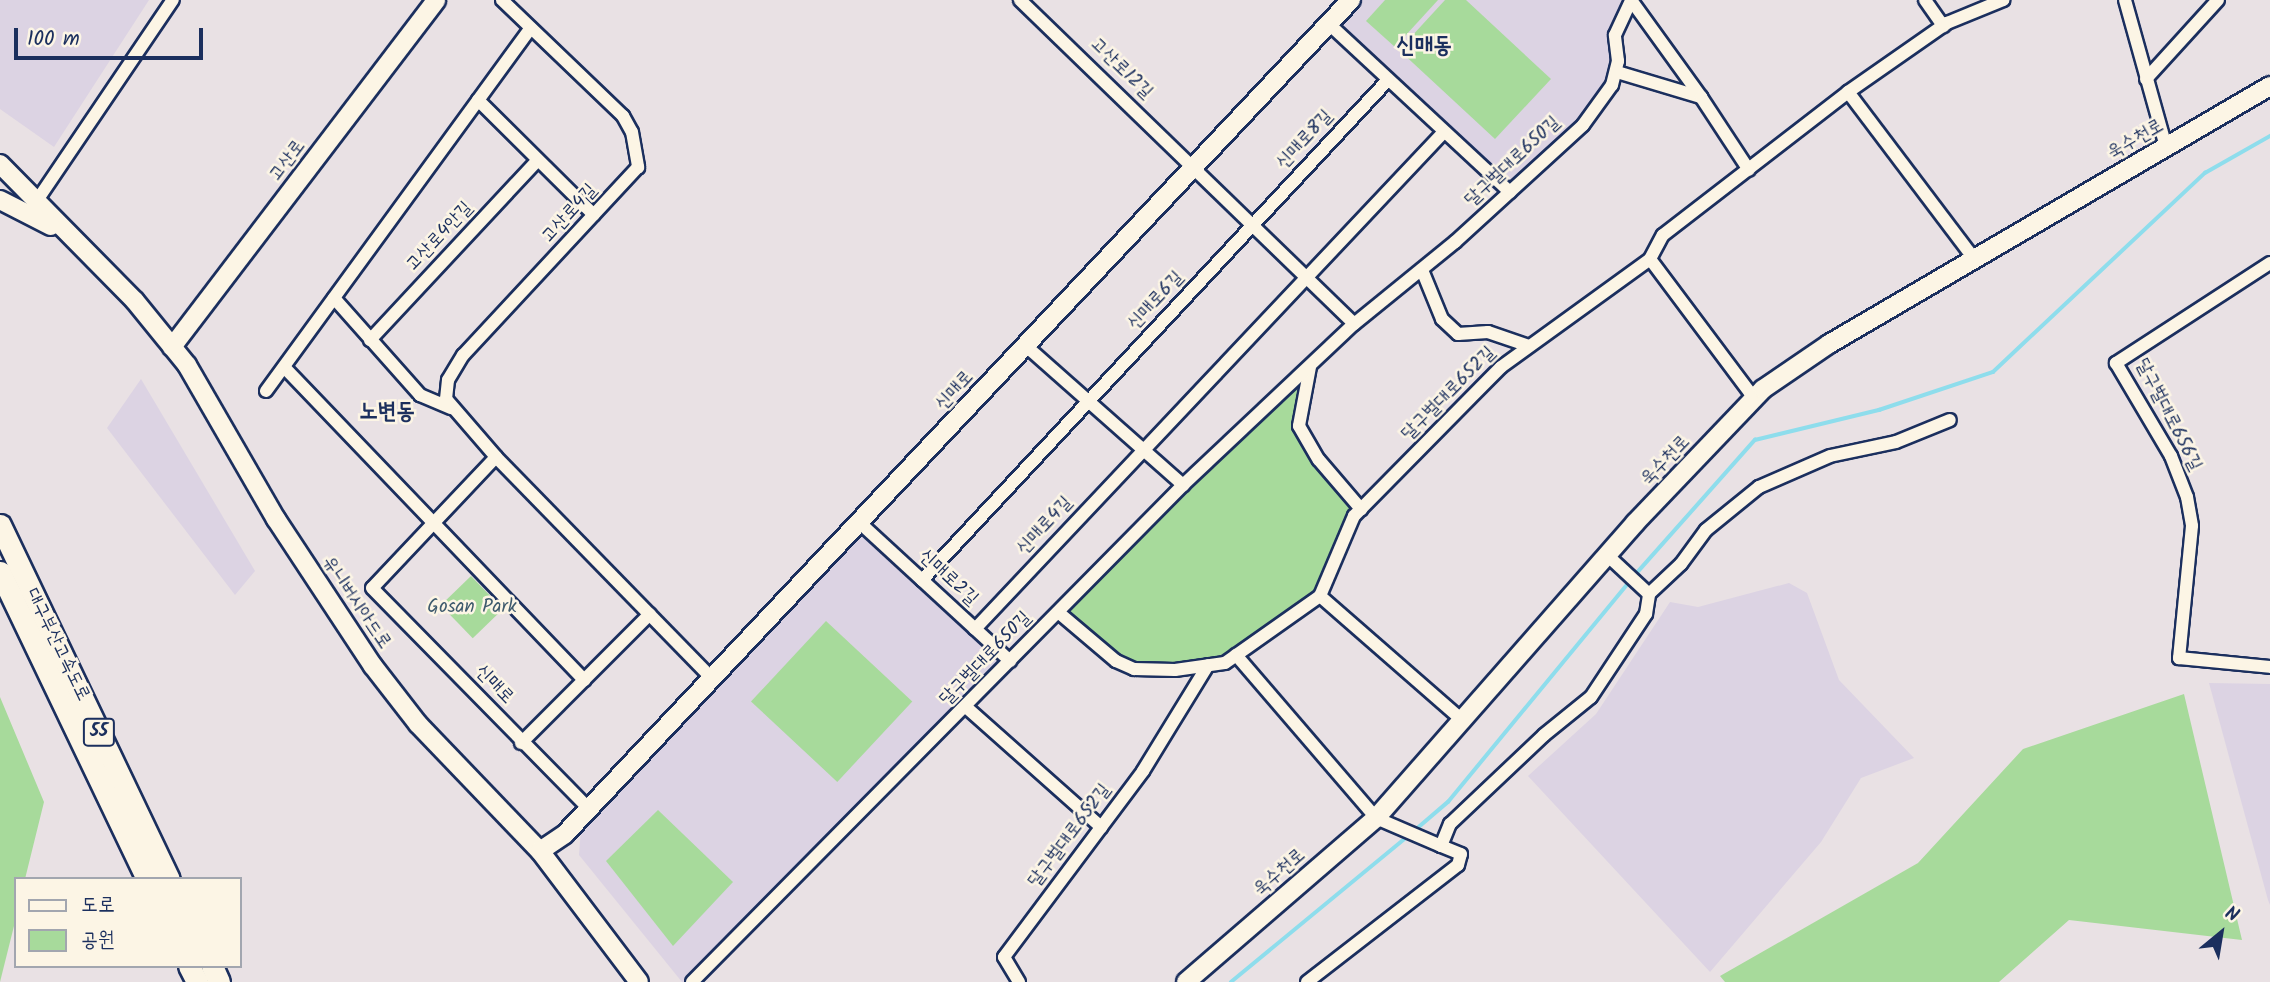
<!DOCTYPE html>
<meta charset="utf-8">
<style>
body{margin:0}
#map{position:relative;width:2270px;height:982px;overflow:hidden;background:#e9e1e4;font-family:Kalam,"Poor Story",sans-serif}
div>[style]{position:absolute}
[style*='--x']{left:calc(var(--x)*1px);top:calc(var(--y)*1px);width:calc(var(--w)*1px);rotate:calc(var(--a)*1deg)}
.built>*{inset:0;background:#dcd3e3}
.green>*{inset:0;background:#a7da9b;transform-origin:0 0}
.stream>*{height:3.5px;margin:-1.75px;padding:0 1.75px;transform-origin:1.75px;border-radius:1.75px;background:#8eddec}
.roads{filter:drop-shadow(2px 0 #1b2f5e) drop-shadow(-2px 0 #1b2f5e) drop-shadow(0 2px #1b2f5e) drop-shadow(0 -2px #1b2f5e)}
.street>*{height:12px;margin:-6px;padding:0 6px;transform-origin:6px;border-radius:6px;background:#fcf5e5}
.secondary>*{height:18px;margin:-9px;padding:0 9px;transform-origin:9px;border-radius:9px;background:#fcf5e5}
.highway>*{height:21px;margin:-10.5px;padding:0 10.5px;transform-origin:10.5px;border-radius:10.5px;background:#fcf5e5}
span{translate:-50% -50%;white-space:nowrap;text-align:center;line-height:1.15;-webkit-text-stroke:5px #fcf5e5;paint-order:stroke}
.shield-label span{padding:2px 5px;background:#fcf5e5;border:2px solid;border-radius:5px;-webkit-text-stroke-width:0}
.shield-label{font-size:18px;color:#1b2f5e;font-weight:700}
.street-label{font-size:19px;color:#1b2f5e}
.park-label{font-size:19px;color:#3e5a6d}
.quarter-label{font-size:23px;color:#1b2f5e;font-weight:700}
.legend{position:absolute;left:14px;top:877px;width:228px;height:91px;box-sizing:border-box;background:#fcf5e5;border:2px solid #a2a6af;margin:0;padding:9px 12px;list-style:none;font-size:21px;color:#1b2f5e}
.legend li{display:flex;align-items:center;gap:14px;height:35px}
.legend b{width:35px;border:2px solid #a2a6af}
.north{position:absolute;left:2186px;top:898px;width:70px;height:70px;-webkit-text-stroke:5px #fcf5e5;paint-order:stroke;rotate:30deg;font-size:19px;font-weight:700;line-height:28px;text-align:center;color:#1b2f5e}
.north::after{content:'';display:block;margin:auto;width:24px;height:32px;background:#1b2f5e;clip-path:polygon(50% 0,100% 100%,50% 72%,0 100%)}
.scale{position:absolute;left:14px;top:28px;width:189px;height:32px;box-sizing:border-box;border:4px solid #1b2f5e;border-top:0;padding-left:9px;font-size:21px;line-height:24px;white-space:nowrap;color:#1b2f5e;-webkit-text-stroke:5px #fcf5e5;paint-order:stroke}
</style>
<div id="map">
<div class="built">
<i style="clip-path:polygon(0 0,149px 0,54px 147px,0 109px)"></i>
<i style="clip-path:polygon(1351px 0,1631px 0,1620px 19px,1618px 61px,1597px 109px,1510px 192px,1329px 24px)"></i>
<i style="clip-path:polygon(141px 379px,255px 571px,235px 595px,107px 428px)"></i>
<i style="clip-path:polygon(861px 535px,1000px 663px,690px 982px,682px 982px,579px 855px,581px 828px)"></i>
<i style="clip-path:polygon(1789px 583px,1807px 593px,1839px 680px,1914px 758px,1861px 778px,1821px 842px,1710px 972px,1528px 776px,1596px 714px,1670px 602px,1698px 607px)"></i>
<i style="clip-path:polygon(2209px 683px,2270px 684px,2270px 905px,2268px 900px)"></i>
</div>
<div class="green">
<i style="clip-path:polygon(1385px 0,1438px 0,1395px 47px,1366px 21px)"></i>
<i style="clip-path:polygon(1445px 0,1466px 0,1551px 79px,1495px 139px,1399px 50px)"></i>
<i style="clip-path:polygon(1302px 373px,1299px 427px,1357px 504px,1320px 596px,1225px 663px,1134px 669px,1058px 612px)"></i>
<i style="left:471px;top:576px;width:46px;height:42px;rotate:46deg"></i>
<i style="left:826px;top:621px;width:118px;height:110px;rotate:43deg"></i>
<i style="clip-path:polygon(2184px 694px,2242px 940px,2069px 920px,1999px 982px,1725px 982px,1720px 976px,1918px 863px,2023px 749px)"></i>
<i style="clip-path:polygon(0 697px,44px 802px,25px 879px,16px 879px,16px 918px,0 982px)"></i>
<i style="clip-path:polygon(658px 810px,733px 882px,673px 946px,606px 861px)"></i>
</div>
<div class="stream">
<i style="--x:1635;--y:575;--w:181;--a:-48.4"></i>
<i style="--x:1755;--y:440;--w:128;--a:-13.6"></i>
<i style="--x:1879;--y:410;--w:120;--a:-18.4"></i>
<i style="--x:1993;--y:372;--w:291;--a:-43.2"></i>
<i style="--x:2205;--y:173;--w:75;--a:-29.6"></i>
<i style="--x:1414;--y:831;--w:45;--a:-40.5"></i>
<i style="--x:1448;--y:802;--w:286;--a:-50.5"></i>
<i style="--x:1231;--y:982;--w:229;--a:-39.5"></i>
</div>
<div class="roads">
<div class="street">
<i style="--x:502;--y:0;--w:168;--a:43.8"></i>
<i style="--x:623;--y:116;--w:18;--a:61"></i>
<i style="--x:632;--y:132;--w:36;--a:80"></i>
<i style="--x:638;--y:167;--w:257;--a:132.9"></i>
<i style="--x:463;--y:355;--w:29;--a:121"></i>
<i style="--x:448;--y:380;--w:19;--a:96"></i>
<i style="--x:446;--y:399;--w:77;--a:49.2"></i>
<i style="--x:496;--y:457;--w:309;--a:45.7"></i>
<i style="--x:1020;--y:0;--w:465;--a:44.1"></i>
<i style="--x:1631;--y:0;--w:120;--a:54.2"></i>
<i style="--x:1925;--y:0;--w:32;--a:55"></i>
<i style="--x:2125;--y:0;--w:153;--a:74.4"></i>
<i style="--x:1329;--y:24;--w:247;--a:42.9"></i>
<i style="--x:1617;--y:72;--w:88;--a:16.6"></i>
<i style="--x:1701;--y:97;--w:87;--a:56.7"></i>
<i style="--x:2146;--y:79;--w:107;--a:-47.7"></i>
<i style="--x:1848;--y:92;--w:211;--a:52.9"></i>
<i style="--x:478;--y:100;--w:163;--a:44.8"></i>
<i style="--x:36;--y:202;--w:244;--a:-55.9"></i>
<i style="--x:1650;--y:259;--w:27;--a:-62"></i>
<i style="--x:1663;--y:235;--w:234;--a:-37.7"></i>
<i style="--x:1848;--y:92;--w:121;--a:-34.9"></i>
<i style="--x:1947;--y:23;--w:61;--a:-22.3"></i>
<i style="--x:2270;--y:263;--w:184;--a:147"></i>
<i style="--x:2116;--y:363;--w:108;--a:59.4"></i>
<i style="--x:2171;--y:456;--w:44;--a:68.7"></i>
<i style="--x:2187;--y:497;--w:29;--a:80"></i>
<i style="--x:2192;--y:526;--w:133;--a:95.6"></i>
<i style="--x:2179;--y:658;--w:91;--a:5.6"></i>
<i style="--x:1422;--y:270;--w:53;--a:67.8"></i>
<i style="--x:1442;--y:319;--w:22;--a:43"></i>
<i style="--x:1458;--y:334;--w:30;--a:-4"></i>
<i style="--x:1488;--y:332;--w:43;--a:18.9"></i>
<i style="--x:334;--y:298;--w:130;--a:48.4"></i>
<i style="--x:420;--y:395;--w:34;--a:23"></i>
<i style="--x:370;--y:340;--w:246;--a:-47"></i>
<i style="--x:1026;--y:346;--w:210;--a:41.5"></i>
<i style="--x:284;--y:367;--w:434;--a:46.2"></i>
<i style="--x:1310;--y:367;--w:60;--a:100.6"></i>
<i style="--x:1299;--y:426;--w:39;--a:60"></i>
<i style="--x:1319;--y:460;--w:65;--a:49.4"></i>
<i style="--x:266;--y:391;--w:449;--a:-53.9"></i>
<i style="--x:496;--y:457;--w:180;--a:133.4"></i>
<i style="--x:372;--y:588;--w:310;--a:45.5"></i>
<i style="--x:860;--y:523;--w:204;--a:42.6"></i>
<i style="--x:1607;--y:555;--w:57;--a:42.9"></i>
<i style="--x:922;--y:580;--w:682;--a:-47.02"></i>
<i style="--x:1320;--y:596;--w:189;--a:41.1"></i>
<i style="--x:1058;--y:612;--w:76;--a:40.2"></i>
<i style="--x:1116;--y:661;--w:20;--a:24"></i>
<i style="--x:1134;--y:669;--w:41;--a:1.4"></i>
<i style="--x:1175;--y:670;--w:50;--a:-8"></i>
<i style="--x:1225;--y:663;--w:116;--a:-35.2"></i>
<i style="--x:1320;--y:596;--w:87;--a:-67"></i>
<i style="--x:1354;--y:516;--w:209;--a:-45.4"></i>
<i style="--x:1501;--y:367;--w:184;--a:-35.9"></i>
<i style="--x:1650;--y:259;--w:174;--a:53.2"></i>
<i style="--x:975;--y:629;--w:681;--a:-46.67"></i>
<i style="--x:1236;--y:655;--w:215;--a:49.3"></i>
<i style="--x:1376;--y:818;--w:71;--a:23.3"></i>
<i style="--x:966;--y:707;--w:181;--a:41.6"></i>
<i style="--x:521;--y:743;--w:182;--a:-45"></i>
<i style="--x:692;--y:982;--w:699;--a:-45.35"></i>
<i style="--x:1183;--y:485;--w:235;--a:-43.3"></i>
<i style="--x:1354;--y:324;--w:130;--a:-39.1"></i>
<i style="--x:1455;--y:242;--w:173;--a:-42.4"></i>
<i style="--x:1583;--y:125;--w:49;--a:-54.1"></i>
<i style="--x:1612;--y:85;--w:25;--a:-76"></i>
<i style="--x:1618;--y:61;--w:26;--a:-97"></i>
<i style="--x:1615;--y:35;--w:38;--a:-65"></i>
<i style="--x:1019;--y:982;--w:29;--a:-121"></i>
<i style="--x:1004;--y:957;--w:232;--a:-53.2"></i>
<i style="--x:1143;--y:771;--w:124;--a:-58.5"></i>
<i style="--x:1307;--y:982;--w:191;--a:-37.8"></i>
<i style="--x:1458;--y:865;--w:11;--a:-75"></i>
<i style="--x:1461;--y:854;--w:22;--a:-158"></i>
<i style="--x:1441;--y:846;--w:24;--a:-68"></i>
<i style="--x:1450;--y:824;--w:129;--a:-43.4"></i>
<i style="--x:1544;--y:735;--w:60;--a:-39"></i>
<i style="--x:1591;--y:697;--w:100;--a:-56.5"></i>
<i style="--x:1646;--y:614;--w:20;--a:-81"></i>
<i style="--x:1649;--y:594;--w:44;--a:-43.2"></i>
<i style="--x:1681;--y:564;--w:42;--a:-53.7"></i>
<i style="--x:1706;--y:530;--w:68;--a:-39.1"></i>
<i style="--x:1759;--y:487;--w:77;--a:-23.6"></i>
<i style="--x:1830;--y:456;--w:67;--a:-12"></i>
<i style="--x:1896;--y:442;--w:58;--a:-22.2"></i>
</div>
<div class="secondary">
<i style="--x:0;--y:164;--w:192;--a:45.4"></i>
<i style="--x:135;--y:301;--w:82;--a:50.9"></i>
<i style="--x:187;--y:365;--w:178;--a:60"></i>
<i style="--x:276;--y:519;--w:176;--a:56.6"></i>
<i style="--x:373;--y:666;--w:73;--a:52.2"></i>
<i style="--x:418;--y:724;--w:176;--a:46.2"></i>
<i style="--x:540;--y:851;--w:164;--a:52.9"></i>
<i style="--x:0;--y:200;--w:57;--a:27"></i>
<i style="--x:172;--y:347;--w:436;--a:-52.7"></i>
<i style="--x:540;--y:851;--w:30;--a:-34"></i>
<i style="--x:565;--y:834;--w:1146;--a:-46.7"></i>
<i style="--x:1186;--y:982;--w:251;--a:-40.8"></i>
<i style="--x:1376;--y:818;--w:393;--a:-48.7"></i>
<i style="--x:1635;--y:523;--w:185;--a:-46.3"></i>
<i style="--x:1763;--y:389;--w:80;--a:-34.3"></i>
<i style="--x:1829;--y:344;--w:511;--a:-30.33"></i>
</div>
<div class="highway">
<i style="--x:0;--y:525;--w:392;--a:64.5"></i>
<i style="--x:0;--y:572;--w:340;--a:64.4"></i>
<i style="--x:189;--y:966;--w:18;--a:63"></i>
<i style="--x:212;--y:966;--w:17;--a:66"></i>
</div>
</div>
<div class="shield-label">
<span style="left:99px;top:732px">55</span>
</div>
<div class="street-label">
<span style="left:1121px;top:69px;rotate:44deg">고산로12길</span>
<span style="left:1305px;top:140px;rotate:-47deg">신매로8길</span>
<span style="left:2136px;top:140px;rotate:-30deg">욱수천로</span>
<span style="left:288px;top:161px;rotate:-53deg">고산로</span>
<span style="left:1513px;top:162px;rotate:-43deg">달구벌대로650길</span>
<span style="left:570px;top:214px;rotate:-48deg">고산로4길</span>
<span style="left:440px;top:237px;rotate:-47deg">고산로4안길</span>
<span style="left:1156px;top:301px;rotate:-47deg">신매로6길</span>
<span style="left:955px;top:391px;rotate:-47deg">신매로</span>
<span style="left:1449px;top:394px;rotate:-45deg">달구벌대로652길</span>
<span style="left:2168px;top:415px;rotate:63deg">달구벌대로656길</span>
<span style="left:1666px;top:461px;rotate:-46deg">욱수천로</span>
<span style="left:1045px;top:526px;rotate:-47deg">신매로4길</span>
<span style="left:948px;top:578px;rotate:43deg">신매로2길</span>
<span style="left:356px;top:603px;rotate:56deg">유니버시아드로</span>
<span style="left:57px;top:645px;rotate:64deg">대구부산고속도로</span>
<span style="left:986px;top:659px;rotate:-46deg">달구벌대로650길</span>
<span style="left:494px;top:685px;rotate:46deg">신매로</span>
<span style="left:1070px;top:836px;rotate:-53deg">달구벌대로652길</span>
<span style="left:1280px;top:873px;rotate:-41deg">욱수천로</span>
</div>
<div class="park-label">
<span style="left:472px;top:608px">Gosan Park</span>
</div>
<div class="quarter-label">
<span style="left:1424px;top:46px">신매동</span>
<span style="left:387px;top:412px">노변동</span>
</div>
<ul class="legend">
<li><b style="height:9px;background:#fcf5e5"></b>도로</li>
<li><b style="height:19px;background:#a7da9b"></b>공원</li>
</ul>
<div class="north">N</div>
<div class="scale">100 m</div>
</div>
